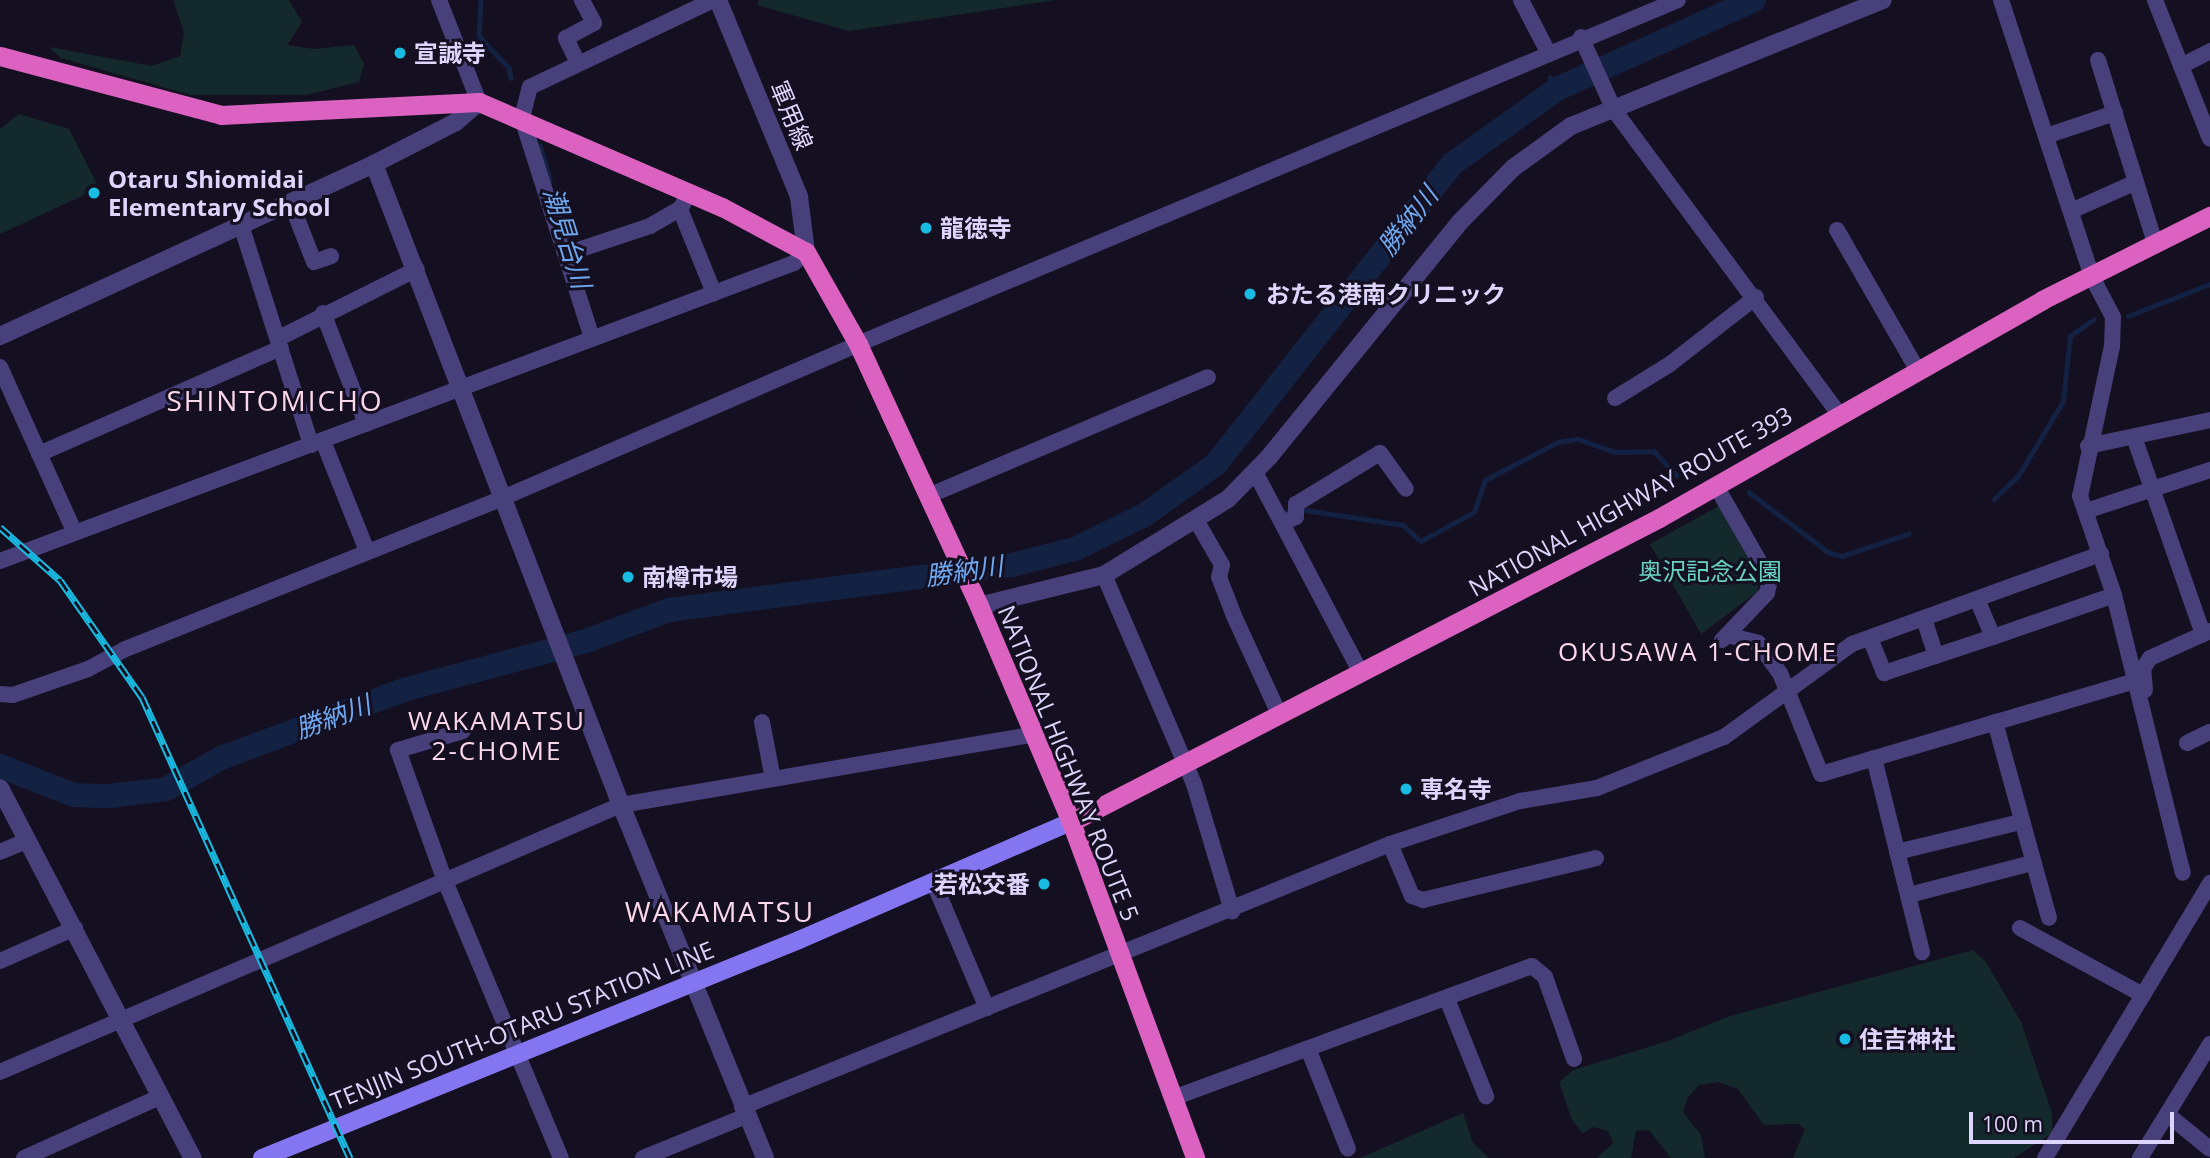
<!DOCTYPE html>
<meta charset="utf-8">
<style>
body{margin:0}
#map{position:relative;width:2210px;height:1158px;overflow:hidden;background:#151021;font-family:"Open Sans","Noto Sans JP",sans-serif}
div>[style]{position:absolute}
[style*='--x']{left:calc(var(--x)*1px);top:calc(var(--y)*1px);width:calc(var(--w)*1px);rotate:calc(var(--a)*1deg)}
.green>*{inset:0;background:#14292b}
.stream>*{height:4.5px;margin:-2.25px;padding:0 2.25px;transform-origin:2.25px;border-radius:2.25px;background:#132142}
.river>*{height:24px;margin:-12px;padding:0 12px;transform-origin:12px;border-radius:12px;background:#132142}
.minor>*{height:16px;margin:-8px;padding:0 8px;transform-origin:8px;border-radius:8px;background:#48407b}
.tertiary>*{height:18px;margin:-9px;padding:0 9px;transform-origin:9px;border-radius:9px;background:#48407b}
.secondary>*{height:18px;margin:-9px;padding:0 9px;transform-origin:9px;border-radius:9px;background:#8476f0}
.trunk>*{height:19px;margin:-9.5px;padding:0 9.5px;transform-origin:9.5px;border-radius:9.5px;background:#dc62c2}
.rail>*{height:7px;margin-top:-3.5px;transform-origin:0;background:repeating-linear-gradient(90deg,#151021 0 13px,#18bce3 0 26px);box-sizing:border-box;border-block:2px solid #18bce3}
.dots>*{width:19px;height:19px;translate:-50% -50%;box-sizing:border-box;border:4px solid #151021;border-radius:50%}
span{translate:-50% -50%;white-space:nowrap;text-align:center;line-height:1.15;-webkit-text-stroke:6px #151021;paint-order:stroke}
.poi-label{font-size:24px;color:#ddd5fb;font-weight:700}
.left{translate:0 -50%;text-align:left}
.right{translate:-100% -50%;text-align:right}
.street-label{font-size:24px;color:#ddd5fb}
.park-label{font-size:24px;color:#68d3c2}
.water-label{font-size:26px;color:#6ea7f0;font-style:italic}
.neighbourhood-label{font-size:26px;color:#fbd7ea;letter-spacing:2px}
.quarter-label{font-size:28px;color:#fbd7ea;letter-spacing:2px}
.scale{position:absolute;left:1969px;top:1112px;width:205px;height:32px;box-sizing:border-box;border:4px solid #ddd5fb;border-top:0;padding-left:9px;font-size:21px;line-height:24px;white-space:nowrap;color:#ddd5fb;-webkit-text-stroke:5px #151021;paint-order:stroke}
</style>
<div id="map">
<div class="green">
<i style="clip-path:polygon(173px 0,289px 0,302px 22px,287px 45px,314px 49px,354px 45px,364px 64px,359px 82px,306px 95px,191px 95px,61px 58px,49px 47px,152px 66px,180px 56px,184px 32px)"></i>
<i style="clip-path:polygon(759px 0,1056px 0,849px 31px,757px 5px)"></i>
<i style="clip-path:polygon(19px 114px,69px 129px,99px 188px,0 234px,0 129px)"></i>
<i style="clip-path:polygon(1719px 506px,1760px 580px,1757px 592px,1701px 634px,1650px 544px)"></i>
<i style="clip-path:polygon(1973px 950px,1986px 962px,2021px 1022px,2052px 1113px,2052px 1133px,2014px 1158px,1793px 1158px,1805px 1129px,1798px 1124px,1764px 1125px,1738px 1089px,1719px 1082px,1699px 1085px,1688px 1097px,1683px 1112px,1701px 1135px,1705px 1158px,1671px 1158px,1649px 1130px,1636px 1131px,1631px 1158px,1597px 1158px,1613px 1143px,1608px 1131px,1594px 1127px,1582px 1133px,1572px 1120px,1559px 1082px,1573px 1070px,1668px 1041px,1730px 1016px)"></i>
<i style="clip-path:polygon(1463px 1113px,1473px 1143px,1489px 1158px,1360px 1158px)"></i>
</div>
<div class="stream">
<i style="--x:481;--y:0;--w:36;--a:93"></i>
<i style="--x:479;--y:36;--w:44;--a:46.8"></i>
<i style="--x:509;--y:68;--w:10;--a:79"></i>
<i style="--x:1550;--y:77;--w:14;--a:60"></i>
<i style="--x:540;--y:145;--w:37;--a:74"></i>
<i style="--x:2128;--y:316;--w:88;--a:-21.3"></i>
<i style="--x:1749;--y:492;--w:99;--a:37.2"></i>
<i style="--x:1828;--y:552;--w:15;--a:16"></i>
<i style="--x:1842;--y:556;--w:70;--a:-18.4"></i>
<i style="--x:1994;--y:499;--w:33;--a:-44"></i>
<i style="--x:2018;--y:476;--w:87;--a:-59"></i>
<i style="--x:2063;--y:401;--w:65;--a:-83.9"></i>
<i style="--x:2070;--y:336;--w:29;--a:-35"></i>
<i style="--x:1282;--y:513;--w:17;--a:-13"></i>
<i style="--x:1299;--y:509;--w:105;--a:8.7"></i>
<i style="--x:1403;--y:525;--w:24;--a:42"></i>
<i style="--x:1421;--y:541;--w:60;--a:-28.7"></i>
<i style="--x:1474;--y:512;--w:34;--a:-71"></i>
<i style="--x:1485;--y:480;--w:82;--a:-27.5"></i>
<i style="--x:1558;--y:442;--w:20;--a:-9"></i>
<i style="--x:1578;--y:439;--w:39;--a:19"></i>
<i style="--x:1615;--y:452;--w:39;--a:-1"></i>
<i style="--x:1654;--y:451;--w:33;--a:47"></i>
</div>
<div class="river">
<i style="--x:0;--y:766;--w:79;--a:21.4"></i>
<i style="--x:74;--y:795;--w:35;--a:2"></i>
<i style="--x:109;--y:796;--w:57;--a:-7"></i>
<i style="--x:166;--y:789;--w:63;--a:-29.4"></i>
<i style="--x:221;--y:758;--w:198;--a:-20.4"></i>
<i style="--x:407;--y:689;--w:182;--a:-15"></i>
<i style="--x:583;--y:642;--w:92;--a:-20.4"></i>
<i style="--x:669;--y:610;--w:346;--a:-7.5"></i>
<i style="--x:1012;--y:565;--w:65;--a:-14.3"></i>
<i style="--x:1075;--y:549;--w:79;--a:-26.2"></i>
<i style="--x:1146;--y:514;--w:86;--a:-35.5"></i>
<i style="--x:1216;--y:464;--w:382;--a:-51.8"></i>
<i style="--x:1452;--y:164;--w:129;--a:-35.5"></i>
<i style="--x:1557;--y:89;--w:216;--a:-24.3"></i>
</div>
<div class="minor">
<i style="--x:439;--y:0;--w:110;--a:68.6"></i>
<i style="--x:1521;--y:0;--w:61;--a:62.6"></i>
<i style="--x:2001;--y:0;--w:292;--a:71.8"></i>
<i style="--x:2092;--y:277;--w:45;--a:62.3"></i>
<i style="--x:2113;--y:317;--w:29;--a:92"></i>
<i style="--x:2112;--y:346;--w:153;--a:102"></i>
<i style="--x:2080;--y:496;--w:105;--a:71"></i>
<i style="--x:2114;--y:595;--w:286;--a:76.1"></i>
<i style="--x:2155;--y:0;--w:149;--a:68.4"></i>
<i style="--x:1581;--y:37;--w:80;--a:65.7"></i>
<i style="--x:1614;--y:110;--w:377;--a:53.5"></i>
<i style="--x:2098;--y:60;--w:192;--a:72.7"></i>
<i style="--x:578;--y:63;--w:28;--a:-116"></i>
<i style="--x:566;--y:38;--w:32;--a:-28"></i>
<i style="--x:594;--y:23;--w:26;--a:-118"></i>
<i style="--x:2181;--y:66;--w:33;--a:-27"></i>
<i style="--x:2046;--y:136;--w:73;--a:-18.4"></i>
<i style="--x:291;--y:203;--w:63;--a:68.7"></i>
<i style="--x:314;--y:262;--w:18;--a:-19"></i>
<i style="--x:680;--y:209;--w:91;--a:68"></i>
<i style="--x:2071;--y:211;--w:71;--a:-24"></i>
<i style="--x:241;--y:225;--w:231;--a:72.3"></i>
<i style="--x:1837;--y:230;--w:160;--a:60.1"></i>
<i style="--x:566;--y:254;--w:89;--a:-18.4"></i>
<i style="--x:650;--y:226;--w:34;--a:-30"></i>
<i style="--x:680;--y:209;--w:16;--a:-60"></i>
<i style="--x:323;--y:313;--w:119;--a:68.8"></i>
<i style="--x:279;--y:338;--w:154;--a:-26.6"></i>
<i style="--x:592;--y:338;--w:231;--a:-107.7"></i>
<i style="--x:522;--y:118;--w:32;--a:-76"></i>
<i style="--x:530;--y:87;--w:203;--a:-25.4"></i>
<i style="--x:0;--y:367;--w:180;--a:65.7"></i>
<i style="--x:1615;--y:398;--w:65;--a:-31.7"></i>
<i style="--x:1670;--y:364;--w:109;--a:-37.9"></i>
<i style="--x:2134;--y:437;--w:209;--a:70.7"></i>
<i style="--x:323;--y:441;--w:118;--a:68.2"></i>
<i style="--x:2088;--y:446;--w:125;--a:-12"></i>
<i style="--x:39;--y:454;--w:264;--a:-23.7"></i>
<i style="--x:1255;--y:472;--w:225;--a:62.2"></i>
<i style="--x:1716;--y:486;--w:108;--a:60.1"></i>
<i style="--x:1770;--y:580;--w:13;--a:103"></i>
<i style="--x:1767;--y:593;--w:65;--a:133.8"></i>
<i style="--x:928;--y:496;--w:304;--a:-23"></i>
<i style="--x:2086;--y:511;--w:131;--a:-18.3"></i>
<i style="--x:1196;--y:520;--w:52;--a:60"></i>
<i style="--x:1222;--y:565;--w:12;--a:104"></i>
<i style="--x:1219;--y:577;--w:42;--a:69"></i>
<i style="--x:1234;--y:616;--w:108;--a:65.3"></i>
<i style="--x:1283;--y:523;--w:14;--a:-25"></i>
<i style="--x:1296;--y:517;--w:13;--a:-90"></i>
<i style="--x:1296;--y:504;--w:98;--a:-31.3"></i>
<i style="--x:1380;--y:453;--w:44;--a:54.2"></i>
<i style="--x:0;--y:561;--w:848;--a:-20.57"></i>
<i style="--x:794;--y:263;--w:16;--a:-43"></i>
<i style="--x:1104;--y:575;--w:228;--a:66.7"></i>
<i style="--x:1194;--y:784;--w:133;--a:73.3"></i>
<i style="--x:1977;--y:599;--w:41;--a:67.2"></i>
<i style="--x:1993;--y:637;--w:128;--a:-19.1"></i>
<i style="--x:1924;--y:619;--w:39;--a:72"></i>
<i style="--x:1727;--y:635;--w:32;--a:14"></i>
<i style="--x:1758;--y:643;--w:37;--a:54"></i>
<i style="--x:1780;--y:673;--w:109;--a:67.9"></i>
<i style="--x:1821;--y:774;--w:327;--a:-16.5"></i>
<i style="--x:1870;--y:638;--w:38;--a:68"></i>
<i style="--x:1884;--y:673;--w:115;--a:-18.3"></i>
<i style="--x:2145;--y:690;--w:21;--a:-95"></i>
<i style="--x:2143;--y:669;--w:13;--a:-58"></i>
<i style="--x:2150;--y:658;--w:66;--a:-24.2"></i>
<i style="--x:0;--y:694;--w:13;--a:4"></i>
<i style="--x:13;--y:695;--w:79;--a:-19.1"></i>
<i style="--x:88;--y:669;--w:40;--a:-28"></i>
<i style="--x:123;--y:650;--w:412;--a:-21.8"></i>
<i style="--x:505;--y:497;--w:385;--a:-23.4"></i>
<i style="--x:858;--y:344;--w:889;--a:-22.76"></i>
<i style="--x:762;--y:722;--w:58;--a:79.1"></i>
<i style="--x:1995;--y:722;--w:203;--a:74.6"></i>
<i style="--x:463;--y:731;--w:68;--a:163.7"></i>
<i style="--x:398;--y:750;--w:139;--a:70.3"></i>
<i style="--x:445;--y:881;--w:300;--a:67.3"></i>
<i style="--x:2187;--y:743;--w:25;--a:-26"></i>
<i style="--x:1874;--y:758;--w:200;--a:76.1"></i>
<i style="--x:1390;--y:844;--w:56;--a:67.1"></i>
<i style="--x:1412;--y:896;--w:12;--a:20"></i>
<i style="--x:1423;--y:900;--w:178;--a:-13.6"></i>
<i style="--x:0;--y:852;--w:30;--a:-23"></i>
<i style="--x:1897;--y:852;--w:127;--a:-13.7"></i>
<i style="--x:933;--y:881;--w:138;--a:67"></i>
<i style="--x:1909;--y:895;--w:127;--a:-14.6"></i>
<i style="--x:2020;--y:928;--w:140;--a:28.6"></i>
<i style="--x:0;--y:961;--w:82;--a:-23.7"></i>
<i style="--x:1447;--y:999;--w:105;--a:68.1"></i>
<i style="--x:1309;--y:1051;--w:105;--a:68.3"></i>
<i style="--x:0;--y:1072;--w:676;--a:-23.27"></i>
<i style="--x:621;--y:805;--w:417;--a:-9.7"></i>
<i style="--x:1173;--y:1098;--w:382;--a:-20.2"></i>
<i style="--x:1532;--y:966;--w:17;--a:40"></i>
<i style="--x:1545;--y:977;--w:87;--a:70.5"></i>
<i style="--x:742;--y:1107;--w:699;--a:-22.09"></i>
<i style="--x:1390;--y:844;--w:137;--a:-18.3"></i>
<i style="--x:1520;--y:801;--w:78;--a:-9.6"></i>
<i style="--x:1597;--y:788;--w:137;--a:-21.9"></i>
<i style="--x:1724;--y:737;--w:158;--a:-36"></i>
<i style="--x:1852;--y:644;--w:265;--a:-19.9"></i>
<i style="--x:2167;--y:1114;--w:55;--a:39.1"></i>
<i style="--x:24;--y:1158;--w:149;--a:-24.2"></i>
<i style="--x:643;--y:1158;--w:111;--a:-22.2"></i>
<i style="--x:2045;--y:1158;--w:321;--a:-59"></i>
<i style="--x:2140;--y:1158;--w:134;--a:-58.4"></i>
</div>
<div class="tertiary">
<i style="--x:718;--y:0;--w:213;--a:67.6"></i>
<i style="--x:799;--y:197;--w:55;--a:82.7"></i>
<i style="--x:374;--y:164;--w:687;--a:68.93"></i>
<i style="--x:621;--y:805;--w:381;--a:67.8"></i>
<i style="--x:0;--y:336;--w:412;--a:-24.7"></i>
<i style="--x:374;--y:164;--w:92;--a:-27.1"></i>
<i style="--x:456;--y:122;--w:30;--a:-41"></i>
<i style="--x:979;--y:606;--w:129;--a:-13.9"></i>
<i style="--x:1104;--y:575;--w:145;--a:-31.5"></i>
<i style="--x:1228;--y:499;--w:59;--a:-45.7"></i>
<i style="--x:1269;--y:457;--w:303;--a:-50.9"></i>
<i style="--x:1460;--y:222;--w:76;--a:-45.5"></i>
<i style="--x:1513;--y:168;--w:72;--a:-35.9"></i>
<i style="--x:1571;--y:126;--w:336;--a:-22"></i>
<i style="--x:0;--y:788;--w:417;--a:62.5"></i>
</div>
<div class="secondary">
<i style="--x:262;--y:1158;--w:580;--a:-22.1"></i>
<i style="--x:799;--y:940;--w:296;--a:-23.5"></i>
</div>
<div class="trunk">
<i style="--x:0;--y:56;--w:229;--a:14.9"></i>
<i style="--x:221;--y:115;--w:258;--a:-2.9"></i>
<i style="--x:479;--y:102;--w:265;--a:23.4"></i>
<i style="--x:722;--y:207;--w:95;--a:28.2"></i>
<i style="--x:806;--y:252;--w:106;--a:60.5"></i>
<i style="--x:858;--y:344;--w:289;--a:65.2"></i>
<i style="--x:979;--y:606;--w:235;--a:66.9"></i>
<i style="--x:1071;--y:822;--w:358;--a:69.7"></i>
<i style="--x:1071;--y:822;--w:662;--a:-27.34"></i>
<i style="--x:1659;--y:518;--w:441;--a:-29.6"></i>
<i style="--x:2042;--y:300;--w:188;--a:-26.6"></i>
</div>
<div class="rail">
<i style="--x:0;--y:527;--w:80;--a:41.5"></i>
<i style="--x:60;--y:580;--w:143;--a:55"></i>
<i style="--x:142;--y:697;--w:506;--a:65.72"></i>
</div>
<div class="dots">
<i style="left:400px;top:53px;background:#18bce3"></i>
<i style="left:94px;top:193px;background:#18bce3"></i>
<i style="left:926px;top:228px;background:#18bce3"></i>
<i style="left:1250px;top:294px;background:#18bce3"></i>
<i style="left:628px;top:577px;background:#18bce3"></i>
<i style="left:1406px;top:789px;background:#18bce3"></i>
<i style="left:1044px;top:884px;background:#18bce3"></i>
<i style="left:1845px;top:1039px;background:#18bce3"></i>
</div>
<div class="poi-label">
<span class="left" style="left:414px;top:53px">宣誠寺</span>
<span class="left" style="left:108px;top:193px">Otaru Shiomidai<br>Elementary School</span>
<span class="left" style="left:940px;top:228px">龍徳寺</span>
<span class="left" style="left:1266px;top:294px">おたる港南クリニック</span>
<span class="left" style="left:642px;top:577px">南樽市場</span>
<span class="left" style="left:1420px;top:789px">専名寺</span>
<span class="right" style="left:1030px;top:884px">若松交番</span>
<span class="left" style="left:1859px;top:1039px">住吉神社</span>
</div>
<div class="street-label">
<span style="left:792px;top:115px;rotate:67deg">軍用線</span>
<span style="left:1630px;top:501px;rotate:-29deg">NATIONAL HIGHWAY ROUTE 393</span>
<span style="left:1069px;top:763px;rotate:68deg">NATIONAL HIGHWAY ROUTE 5</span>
<span style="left:522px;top:1025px;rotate:-22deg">TENJIN SOUTH-OTARU STATION LINE</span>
</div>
<div class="park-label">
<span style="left:1710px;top:571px">奥沢記念公園</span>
</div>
<div class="water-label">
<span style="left:1408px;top:221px;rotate:-52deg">勝納川</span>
<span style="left:567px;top:238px;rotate:73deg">潮見台川</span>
<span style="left:964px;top:571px;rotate:-8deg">勝納川</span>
<span style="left:333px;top:717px;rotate:-20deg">勝納川</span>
</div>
<div class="neighbourhood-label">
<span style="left:1698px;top:652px">OKUSAWA 1-CHOME</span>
<span style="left:497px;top:736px">WAKAMATSU<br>2-CHOME</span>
</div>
<div class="quarter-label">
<span style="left:275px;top:400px">SHINTOMICHO</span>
<span style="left:720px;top:911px">WAKAMATSU</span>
</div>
<div class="scale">100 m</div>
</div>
